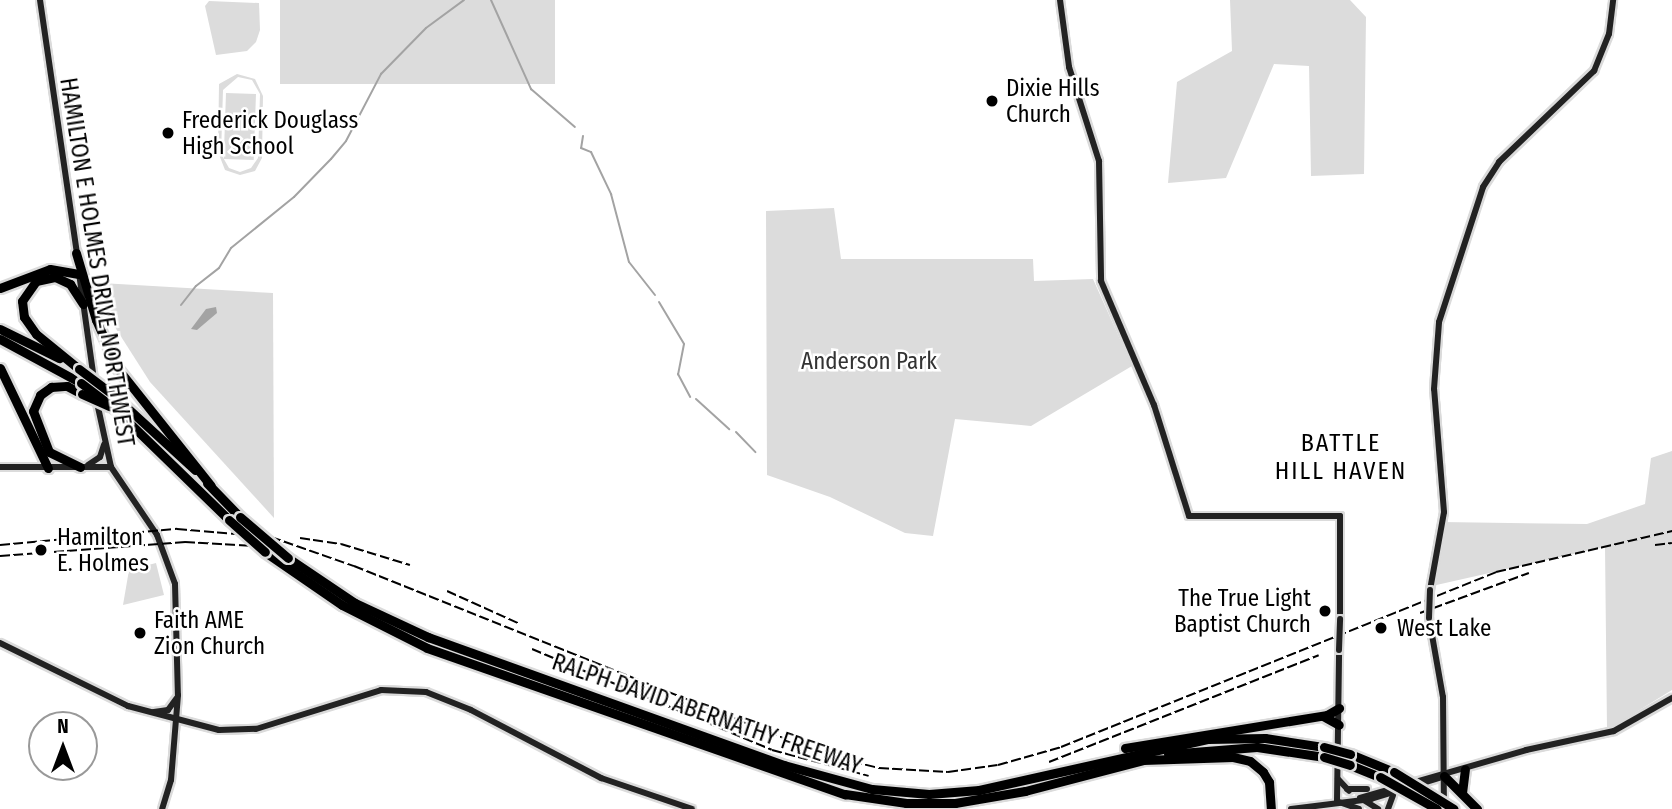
<!DOCTYPE html>
<style>
body{margin:0}
#map{position:relative;width:1672px;height:809px;overflow:hidden;background:#fff;font-family:"Fira Sans Condensed",sans-serif}
div>[style]{position:absolute}
[style*='--x']{left:calc(var(--x)*1px);top:calc(var(--y)*1px);width:calc(var(--w)*1px);rotate:calc(var(--a)*1deg)}
.green>*{inset:0;background:#dcdcdc;transform-origin:0 0}
.water>*{inset:0;background:#a3a3a3}
.stream>*{height:2px;margin:-1px;padding:0 1px;transform-origin:1px;border-radius:1px;background:#a3a3a3}
.roads{filter:drop-shadow(2px 0 #dbdbdb) drop-shadow(-2px 0 #dbdbdb) drop-shadow(0 2px #dbdbdb) drop-shadow(0 -2px #dbdbdb)}
.secondary>*{height:6px;margin:-3px;padding:0 3px;transform-origin:3px;border-radius:3px;background:#222}
.highway>*{height:9px;margin:-4.5px;padding:0 4.5px;transform-origin:4.5px;border-radius:4.5px;background:#000}
.rail>*{height:2px;margin-top:-1px;transform-origin:0;background:repeating-linear-gradient(90deg,#000 0 10px,transparent 0 13.5px)}
.bridges{filter:drop-shadow(2px 0 #dbdbdb) drop-shadow(-2px 0 #dbdbdb) drop-shadow(0 2px #dbdbdb) drop-shadow(0 -2px #dbdbdb)}
.secondary-bridge>*{height:6px;margin:-3px;padding:0 3px;transform-origin:3px;border-radius:3px;background:#222}
.highway-bridge>*{height:9px;margin:-4.5px;padding:0 4.5px;transform-origin:4.5px;border-radius:4.5px;background:#000}
.dots>*{width:19px;height:19px;translate:-50% -50%;box-sizing:border-box;border:4px solid #fff;border-radius:50%}
span{translate:-50% -50%;white-space:nowrap;text-align:center;line-height:1.15;-webkit-text-stroke:5px #fff;paint-order:stroke}
.poi-label{font-size:23px;color:#000}
.left{translate:0 -50%;text-align:left}
.right{translate:-100% -50%;text-align:right}
.street-label{font-size:23px;color:#000}
.park-label{font-size:23px;color:#333}
.neighbourhood-label{font-size:24px;color:#000;letter-spacing:2px}
.north{position:absolute;left:28px;top:711px;width:70px;height:70px;box-sizing:border-box;background:#fff;border:2px solid #999;border-radius:50%;rotate:0deg;font-size:19px;font-weight:700;line-height:28px;text-align:center;color:#000}
.north::after{content:'';display:block;margin:auto;width:24px;height:32px;background:#000;clip-path:polygon(50% 0,100% 100%,50% 72%,0 100%)}
</style>
<div id="map">
<div class="green">
<i style="left:280px;top:0;width:275px;height:84px"></i>
<i style="clip-path:polygon(1230px 0,1350px 0,1366px 17px,1364px 174px,1311px 176px,1309px 66px,1274px 64px,1226px 178px,1168px 183px,1177px 82px,1232px 51px)"></i>
<i style="clip-path:polygon(209px 1px,259px 3px,260px 30px,256px 42px,247px 51px,216px 55px,205px 6px)"></i>
<i style="clip-path:polygon(evenodd,237px 74px,255px 79px,263px 96px,262px 158px,255px 171px,240px 175px,225px 170px,218px 152px,219px 84px,237px 74px,238px 77px,252px 80px,260px 94px,258px 158px,251px 168px,240px 172px,229px 168px,221px 154px,223px 90px,238px 77px)"></i>
<i style="left:226px;top:93px;width:30px;height:66px;rotate:2deg"></i>
<i style="clip-path:polygon(834px 208px,841px 259px,1033px 259px,1034px 281px,1093px 279px,1132px 366px,1031px 426px,955px 419px,933px 536px,905px 533px,830px 497px,767px 475px,766px 211px)"></i>
<i style="clip-path:polygon(101px 283px,273px 293px,274px 518px,150px 382px,113px 324px)"></i>
<i style="clip-path:polygon(1672px 451px,1672px 690px,1607px 730px,1605px 547px,1432px 586px,1442px 522px,1587px 524px,1645px 504px,1651px 458px)"></i>
<i style="clip-path:polygon(156px 563px,164px 595px,123px 605px,129px 570px)"></i>
</div>
<div class="water">
<i style="clip-path:polygon(216px 307px,217px 313px,197px 330px,191px 329px,206px 309px)"></i>
</div>
<div class="stream">
<i style="--x:491;--y:0;--w:98;--a:65.8"></i>
<i style="--x:531;--y:89;--w:58;--a:40.8"></i>
<i style="--x:583;--y:136;--w:12;--a:99"></i>
<i style="--x:581;--y:148;--w:11;--a:22"></i>
<i style="--x:591;--y:152;--w:47;--a:64.5"></i>
<i style="--x:611;--y:194;--w:70;--a:75.2"></i>
<i style="--x:629;--y:262;--w:42;--a:51.8"></i>
<i style="--x:659;--y:302;--w:49;--a:59.2"></i>
<i style="--x:684;--y:344;--w:31;--a:101"></i>
<i style="--x:678;--y:374;--w:26;--a:62"></i>
<i style="--x:181;--y:305;--w:24;--a:-52"></i>
<i style="--x:196;--y:286;--w:29;--a:-38"></i>
<i style="--x:219;--y:268;--w:23;--a:-59"></i>
<i style="--x:231;--y:248;--w:81;--a:-39"></i>
<i style="--x:294;--y:197;--w:53;--a:-45.8"></i>
<i style="--x:331;--y:159;--w:23;--a:-50"></i>
<i style="--x:346;--y:141;--w:76;--a:-62.4"></i>
<i style="--x:381;--y:74;--w:64;--a:-45.6"></i>
<i style="--x:426;--y:28;--w:47;--a:-36.4"></i>
<i style="--x:696;--y:399;--w:45;--a:42.3"></i>
<i style="--x:736;--y:432;--w:28;--a:46"></i>
</div>
<div class="roads">
<div class="secondary">
<i style="--x:40;--y:0;--w:258;--a:81.7"></i>
<i style="--x:1060;--y:0;--w:68;--a:82.3"></i>
<i style="--x:1069;--y:67;--w:99;--a:72.3"></i>
<i style="--x:1099;--y:161;--w:120;--a:89"></i>
<i style="--x:1101;--y:281;--w:135;--a:66.9"></i>
<i style="--x:1154;--y:405;--w:116;--a:72.5"></i>
<i style="--x:1189;--y:516;--w:151;--a:0"></i>
<i style="--x:1340;--y:516;--w:103;--a:90"></i>
<i style="--x:79;--y:273;--w:108;--a:82"></i>
<i style="--x:96;--y:398;--w:71;--a:77.7"></i>
<i style="--x:111;--y:467;--w:82;--a:55.9"></i>
<i style="--x:157;--y:535;--w:52;--a:69.8"></i>
<i style="--x:175;--y:584;--w:111;--a:88.5"></i>
<i style="--x:178;--y:695;--w:85;--a:94.7"></i>
<i style="--x:171;--y:780;--w:30;--a:107"></i>
<i style="--x:88;--y:465;--w:14;--a:-34"></i>
<i style="--x:100;--y:457;--w:13;--a:-72"></i>
<i style="--x:0;--y:467;--w:111;--a:0"></i>
<i style="--x:1430;--y:590;--w:79;--a:-79.8"></i>
<i style="--x:1444;--y:512;--w:123;--a:-94.6"></i>
<i style="--x:1434;--y:389;--w:67;--a:-85.7"></i>
<i style="--x:1439;--y:322;--w:142;--a:-71.9"></i>
<i style="--x:1483;--y:187;--w:30;--a:-57"></i>
<i style="--x:1499;--y:162;--w:132;--a:-43.8"></i>
<i style="--x:1594;--y:71;--w:40;--a:-68"></i>
<i style="--x:1609;--y:34;--w:34;--a:-83"></i>
<i style="--x:1429;--y:618;--w:80;--a:80"></i>
<i style="--x:1443;--y:697;--w:112;--a:89.5"></i>
<i style="--x:0;--y:643;--w:143;--a:26.2"></i>
<i style="--x:128;--y:706;--w:94;--a:14.8"></i>
<i style="--x:219;--y:730;--w:37;--a:-2"></i>
<i style="--x:256;--y:729;--w:131;--a:-17.3"></i>
<i style="--x:381;--y:690;--w:45;--a:2.5"></i>
<i style="--x:426;--y:692;--w:48;--a:21.8"></i>
<i style="--x:471;--y:710;--w:147;--a:27.6"></i>
<i style="--x:601;--y:778;--w:96;--a:18.8"></i>
<i style="--x:154;--y:712;--w:14;--a:-8"></i>
<i style="--x:168;--y:710;--w:14;--a:-54"></i>
<i style="--x:1338;--y:779;--w:16;--a:47"></i>
<i style="--x:1347;--y:789;--w:20;--a:0"></i>
<i style="--x:1360;--y:798;--w:173;--a:-16.1"></i>
<i style="--x:1526;--y:750;--w:90;--a:-12.2"></i>
<i style="--x:1614;--y:731;--w:67;--a:-29.6"></i>
<i style="--x:1362;--y:799;--w:19;--a:32"></i>
<i style="--x:1337;--y:801;--w:151;--a:-89.2"></i>
<i style="--x:1339;--y:802;--w:21;--a:19"></i>
<i style="--x:1291;--y:809;--w:81;--a:-7.1"></i>
<i style="--x:1371;--y:799;--w:74;--a:-17.2"></i>
<i style="--x:1388;--y:809;--w:15;--a:-70"></i>
</div>
<div class="highway">
<i style="--x:76;--y:253;--w:70;--a:73.4"></i>
<i style="--x:96;--y:320;--w:54;--a:65.8"></i>
<i style="--x:118;--y:369;--w:149;--a:51.5"></i>
<i style="--x:0;--y:288;--w:53;--a:-20.8"></i>
<i style="--x:50;--y:269;--w:29;--a:10"></i>
<i style="--x:0;--y:329;--w:66;--a:26.2"></i>
<i style="--x:0;--y:339;--w:92;--a:28.5"></i>
<i style="--x:0;--y:368;--w:111;--a:64.4"></i>
<i style="--x:79;--y:369;--w:55;--a:-140.9"></i>
<i style="--x:36;--y:334;--w:21;--a:-125"></i>
<i style="--x:24;--y:317;--w:16;--a:-97"></i>
<i style="--x:22;--y:301;--w:24;--a:-55"></i>
<i style="--x:36;--y:281;--w:19;--a:-12"></i>
<i style="--x:55;--y:277;--w:17;--a:25"></i>
<i style="--x:70;--y:284;--w:24;--a:57"></i>
<i style="--x:111;--y:393;--w:114;--a:42.5"></i>
<i style="--x:114;--y:408;--w:161;--a:44.2"></i>
<i style="--x:80;--y:467;--w:34;--a:-154"></i>
<i style="--x:49;--y:452;--w:44;--a:-111.3"></i>
<i style="--x:33;--y:411;--w:17;--a:-66"></i>
<i style="--x:40;--y:395;--w:14;--a:-36"></i>
<i style="--x:51;--y:387;--w:16;--a:-4"></i>
<i style="--x:67;--y:386;--w:17;--a:28"></i>
<i style="--x:207;--y:483;--w:47;--a:45.9"></i>
<i style="--x:265;--y:552;--w:93;--a:34.5"></i>
<i style="--x:342;--y:605;--w:95;--a:26.8"></i>
<i style="--x:427;--y:648;--w:443;--a:19.3"></i>
<i style="--x:845;--y:794;--w:62;--a:8.4"></i>
<i style="--x:906;--y:803;--w:49;--a:0"></i>
<i style="--x:955;--y:803;--w:71;--a:-9.7"></i>
<i style="--x:1025;--y:791;--w:122;--a:-14.7"></i>
<i style="--x:1143;--y:760;--w:90;--a:-1.9"></i>
<i style="--x:1233;--y:757;--w:17;--a:13"></i>
<i style="--x:1250;--y:761;--w:17;--a:40"></i>
<i style="--x:1263;--y:772;--w:12;--a:59"></i>
<i style="--x:1269;--y:782;--w:27;--a:86"></i>
<i style="--x:288;--y:558;--w:81;--a:33.9"></i>
<i style="--x:355;--y:603;--w:81;--a:25"></i>
<i style="--x:428;--y:637;--w:378;--a:19.8"></i>
<i style="--x:784;--y:765;--w:91;--a:15.3"></i>
<i style="--x:872;--y:789;--w:57;--a:5"></i>
<i style="--x:929;--y:794;--w:50;--a:-4.6"></i>
<i style="--x:979;--y:790;--w:235;--a:-12.6"></i>
<i style="--x:1208;--y:739;--w:57;--a:-1"></i>
<i style="--x:1265;--y:738;--w:60;--a:8.7"></i>
<i style="--x:1323;--y:716;--w:18;--a:29"></i>
<i style="--x:1125;--y:748;--w:205;--a:-9.3"></i>
<i style="--x:1327;--y:715;--w:14;--a:-30"></i>
<i style="--x:1168;--y:754;--w:89;--a:-4.5"></i>
<i style="--x:1257;--y:747;--w:68;--a:8.5"></i>
<i style="--x:1350;--y:754;--w:48;--a:22.2"></i>
<i style="--x:1350;--y:765;--w:32;--a:22"></i>
<i style="--x:1444;--y:776;--w:47;--a:45"></i>
<i style="--x:1462;--y:793;--w:24;--a:-83"></i>
</div>
</div>
<div class="rail">
<i style="--x:300;--y:538;--w:41;--a:8.3"></i>
<i style="--x:341;--y:544;--w:72;--a:16.9"></i>
<i style="--x:0;--y:545;--w:178;--a:-5.2"></i>
<i style="--x:177;--y:529;--w:94;--a:4.9"></i>
<i style="--x:271;--y:537;--w:88;--a:19.3"></i>
<i style="--x:354;--y:566;--w:508;--a:21.82"></i>
<i style="--x:826;--y:755;--w:55;--a:13.8"></i>
<i style="--x:879;--y:768;--w:69;--a:3.3"></i>
<i style="--x:948;--y:772;--w:50;--a:-8"></i>
<i style="--x:998;--y:765;--w:66;--a:-15.9"></i>
<i style="--x:1061;--y:747;--w:469;--a:-21.9"></i>
<i style="--x:1496;--y:572;--w:181;--a:-13.1"></i>
<i style="--x:1655;--y:545;--w:17;--a:-7"></i>
<i style="--x:0;--y:556;--w:186;--a:-4.3"></i>
<i style="--x:185;--y:542;--w:87;--a:3.3"></i>
<i style="--x:447;--y:591;--w:78;--a:24.3"></i>
<i style="--x:1420;--y:613;--w:116;--a:-20.2"></i>
<i style="--x:532;--y:649;--w:260;--a:22.8"></i>
<i style="--x:772;--y:750;--w:100;--a:15"></i>
<i style="--x:1049;--y:762;--w:290;--a:-21.6"></i>
</div>
<div class="bridges">
<div class="secondary-bridge">
<i style="--x:1429;--y:618;--w:28;--a:-88"></i>
<i style="--x:1339;--y:650;--w:31;--a:-88"></i>
</div>
<div class="highway-bridge">
<i style="--x:79;--y:369;--w:40;--a:37"></i>
<i style="--x:81;--y:383;--w:41;--a:37.1"></i>
<i style="--x:82;--y:394;--w:30;--a:24"></i>
<i style="--x:240;--y:517;--w:63;--a:40.5"></i>
<i style="--x:229;--y:520;--w:48;--a:41.6"></i>
<i style="--x:1324;--y:747;--w:27;--a:15"></i>
<i style="--x:1324;--y:757;--w:27;--a:17"></i>
<i style="--x:1394;--y:772;--w:70;--a:31.7"></i>
<i style="--x:1380;--y:777;--w:65;--a:29.3"></i>
</div>
</div>
<div class="dots">
<i style="left:992px;top:101px;background:#000"></i>
<i style="left:168px;top:133px;background:#000"></i>
<i style="left:41px;top:550px;background:#000"></i>
<i style="left:1325px;top:611px;background:#000"></i>
<i style="left:1381px;top:628px;background:#000"></i>
<i style="left:140px;top:633px;background:#000"></i>
</div>
<div class="poi-label">
<span class="left" style="left:1006px;top:101px">Dixie Hills<br>Church</span>
<span class="left" style="left:182px;top:133px">Frederick Douglass<br>High School</span>
<span class="left" style="left:57px;top:550px">Hamilton<br>E. Holmes</span>
<span class="right" style="left:1311px;top:611px">The True Light<br>Baptist Church</span>
<span class="left" style="left:154px;top:633px">Faith AME<br>Zion Church</span>
<span class="left" style="left:1397px;top:628px">West Lake</span>
</div>
<div class="street-label">
<span style="left:97px;top:262px;rotate:81deg">HAMILTON E HOLMES DRIVE NORTHWEST</span>
<span style="left:707px;top:714px;rotate:19deg">RALPH DAVID ABERNATHY FREEWAY</span>
</div>
<div class="park-label">
<span style="left:869px;top:361px">Anderson Park</span>
</div>
<div class="neighbourhood-label">
<span style="left:1341px;top:458px">BATTLE<br>HILL HAVEN</span>
</div>
<div class="north">N</div>
</div>
